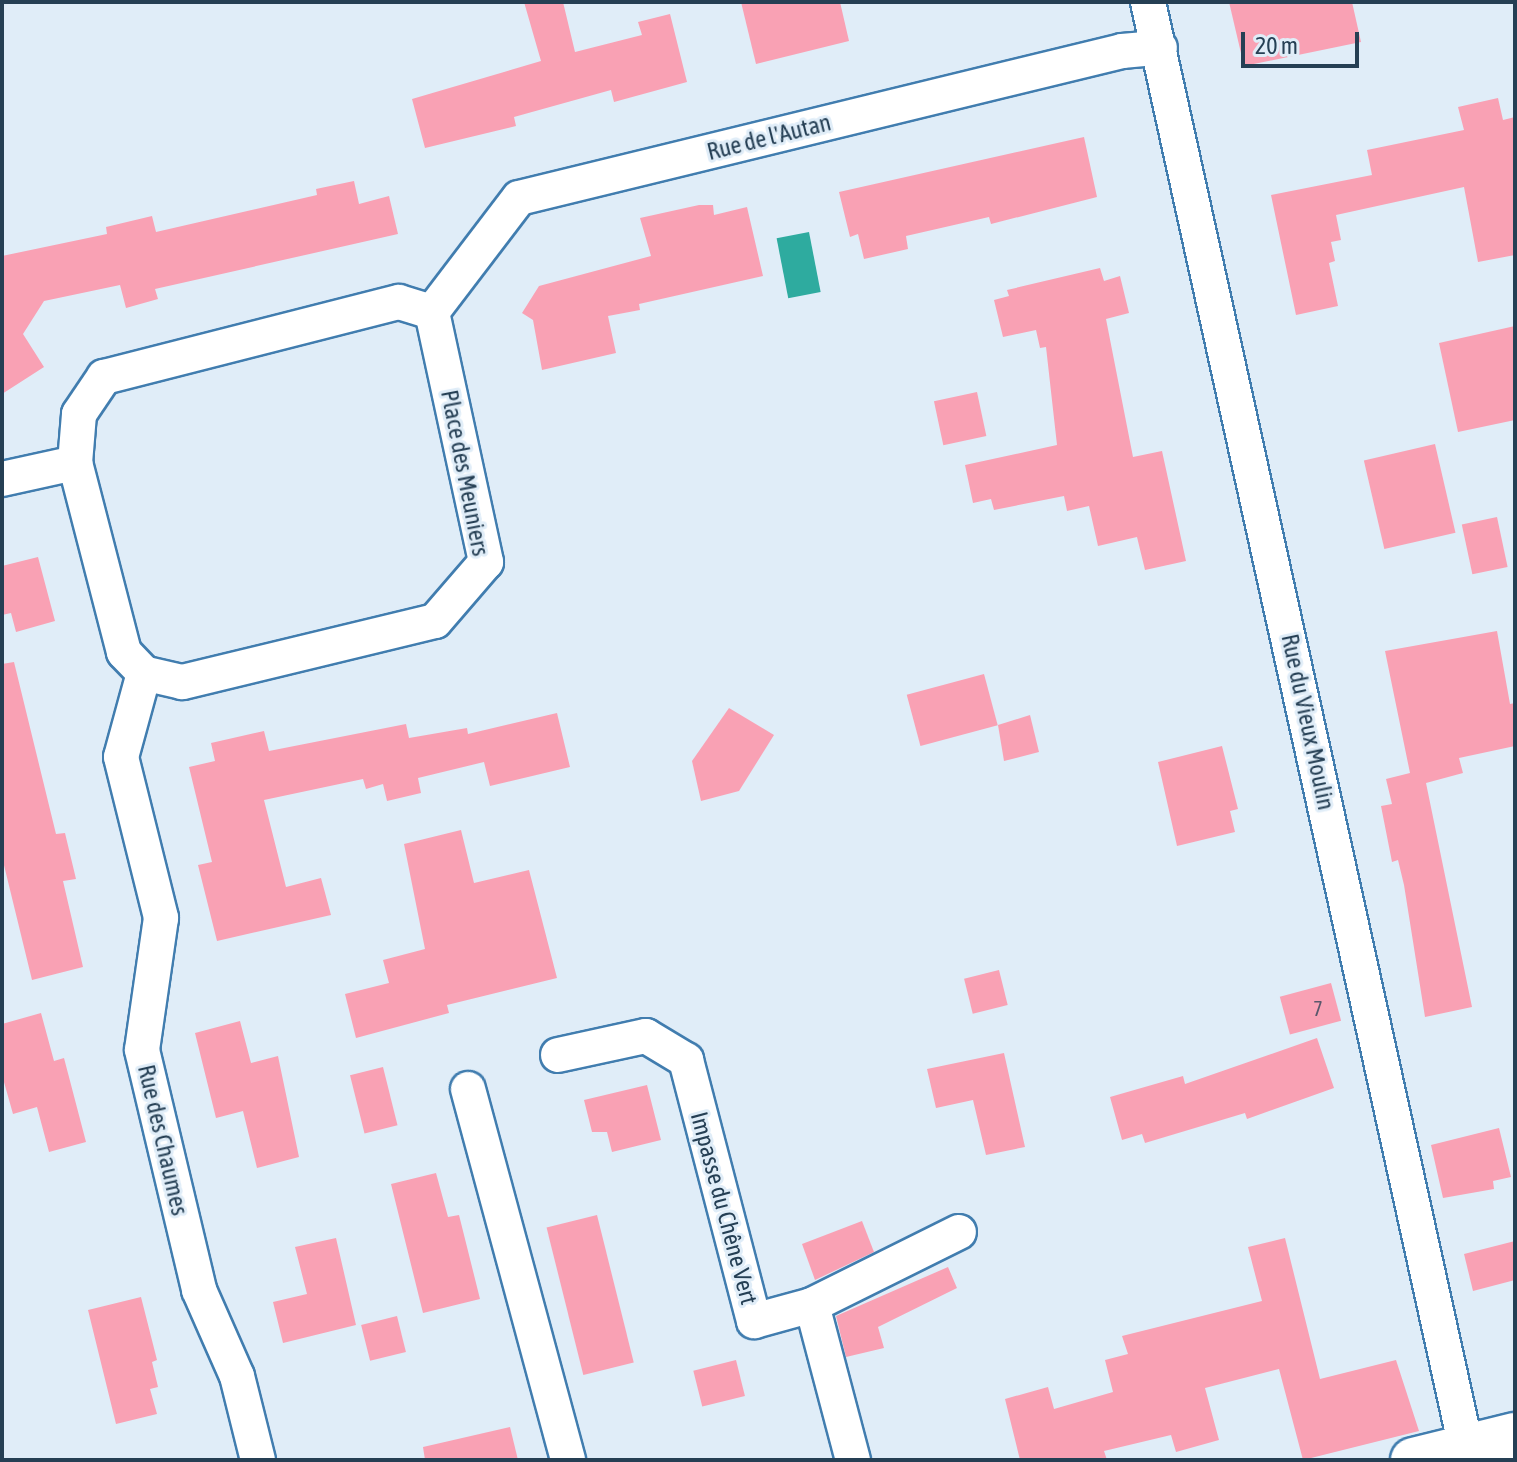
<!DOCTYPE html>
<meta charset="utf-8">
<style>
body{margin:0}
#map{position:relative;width:1517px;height:1462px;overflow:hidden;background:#e0edf8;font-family:"Asap Condensed",sans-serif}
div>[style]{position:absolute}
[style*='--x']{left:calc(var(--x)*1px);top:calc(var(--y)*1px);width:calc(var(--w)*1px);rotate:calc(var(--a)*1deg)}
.water>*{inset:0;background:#2eab9f;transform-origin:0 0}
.building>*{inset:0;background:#f9a1b4;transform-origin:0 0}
.roads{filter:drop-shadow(2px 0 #417daf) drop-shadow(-2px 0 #417daf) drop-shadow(0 2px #417daf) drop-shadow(0 -2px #417daf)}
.minor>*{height:34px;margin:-17px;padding:0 17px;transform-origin:17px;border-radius:17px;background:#fff}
.secondary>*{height:44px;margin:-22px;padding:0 22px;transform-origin:22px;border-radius:22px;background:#fff}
span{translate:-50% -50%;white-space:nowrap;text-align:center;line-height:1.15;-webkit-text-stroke:6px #e0edf8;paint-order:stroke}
.number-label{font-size:20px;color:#5a586c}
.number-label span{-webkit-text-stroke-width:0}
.street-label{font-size:24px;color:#253f54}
.frame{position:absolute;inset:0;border:4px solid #253f54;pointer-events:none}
.scale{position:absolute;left:1241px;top:32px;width:118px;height:36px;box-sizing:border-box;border:4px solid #253f54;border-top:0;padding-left:10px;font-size:24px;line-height:28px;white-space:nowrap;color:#253f54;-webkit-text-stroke:6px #e0edf8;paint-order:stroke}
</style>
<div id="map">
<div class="water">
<i style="left:809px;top:232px;width:61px;height:33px;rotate:79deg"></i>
</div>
<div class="building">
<i style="clip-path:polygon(524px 2px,563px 2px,575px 52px,642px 35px,638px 22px,670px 14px,687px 82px,614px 102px,611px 90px,514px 117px,516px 126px,425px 148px,412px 99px,541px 61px)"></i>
<i style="clip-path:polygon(741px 2px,840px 2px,849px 41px,756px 64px)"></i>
<i style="clip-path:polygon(1229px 2px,1352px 2px,1361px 42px,1244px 66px)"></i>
<i style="clip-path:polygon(1498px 98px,1503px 120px,1515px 117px,1515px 255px,1478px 262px,1464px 187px,1336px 215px,1341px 240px,1331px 242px,1335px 261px,1329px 263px,1338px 306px,1296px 315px,1271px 195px,1372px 175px,1367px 150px,1464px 130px,1458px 107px)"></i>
<i style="clip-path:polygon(1084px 137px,1097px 197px,991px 224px,989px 217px,906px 236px,908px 249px,864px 259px,858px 234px,850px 237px,839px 192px)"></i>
<i style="clip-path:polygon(354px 181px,359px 204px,389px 196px,398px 234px,155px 289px,158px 299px,126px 308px,120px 285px,44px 301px,23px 334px,44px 367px,2px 394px,2px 256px,107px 234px,106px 227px,152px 216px,156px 232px,317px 195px,316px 189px)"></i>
<i style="clip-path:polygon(699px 205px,713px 205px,714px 215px,747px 207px,763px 276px,639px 304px,640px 310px,608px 316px,616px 353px,542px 370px,533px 320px,522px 313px,539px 286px,651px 256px,640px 218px)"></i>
<i style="clip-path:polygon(1100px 268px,1104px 281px,1120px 276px,1129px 313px,1106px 319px,1133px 457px,1162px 451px,1186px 561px,1145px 570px,1137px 537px,1098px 546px,1089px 506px,1067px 511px,1064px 496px,994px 510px,991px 499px,973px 503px,965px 465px,1057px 445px,1046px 347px,1040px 348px,1036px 330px,1003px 337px,994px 300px,1009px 296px,1007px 290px)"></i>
<i style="clip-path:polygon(1515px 326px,1515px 420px,1458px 432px,1439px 343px)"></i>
<i style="left:977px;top:392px;width:45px;height:44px;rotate:78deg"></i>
<i style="left:1435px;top:444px;width:91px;height:73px;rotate:77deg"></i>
<i style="left:1497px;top:517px;width:51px;height:36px;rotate:78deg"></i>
<i style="clip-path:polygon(38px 557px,55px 621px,16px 632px,11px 613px,2px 615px,2px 566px)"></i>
<i style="clip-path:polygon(1497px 631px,1510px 704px,1515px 703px,1515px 746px,1459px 758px,1463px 773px,1426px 783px,1472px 1007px,1425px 1017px,1404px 885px,1398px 860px,1392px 862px,1381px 806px,1392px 804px,1386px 779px,1410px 773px,1385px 651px)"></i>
<i style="clip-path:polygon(14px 662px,56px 834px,65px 833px,76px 879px,63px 881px,83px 967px,32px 980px,2px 857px,2px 664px)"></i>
<i style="left:984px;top:674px;width:53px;height:80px;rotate:75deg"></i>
<i style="clip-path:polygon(729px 708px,774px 735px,739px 791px,701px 801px,692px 761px)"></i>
<i style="clip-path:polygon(557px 713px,570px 767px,490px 786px,484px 762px,418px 778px,421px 793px,387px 801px,383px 784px,366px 789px,363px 779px,264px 800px,286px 887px,321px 878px,331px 915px,217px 941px,198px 865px,212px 862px,189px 767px,215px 761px,211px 743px,264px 731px,269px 751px,406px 724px,409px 738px,467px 728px,468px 734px)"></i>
<i style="clip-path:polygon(1030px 715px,1039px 752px,1004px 761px,998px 725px)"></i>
<i style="clip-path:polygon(1222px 746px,1238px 809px,1230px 811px,1235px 832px,1177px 846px,1158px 762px)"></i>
<i style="clip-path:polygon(461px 830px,474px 883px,529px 870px,557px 978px,447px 1005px,449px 1013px,356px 1038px,345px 994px,389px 983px,383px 960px,425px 949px,404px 844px)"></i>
<i style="left:999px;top:970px;width:36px;height:36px;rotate:76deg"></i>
<i style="left:1331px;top:983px;width:39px;height:53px;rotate:75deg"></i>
<i style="clip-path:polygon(41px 1013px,54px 1061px,64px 1058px,86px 1142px,49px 1152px,37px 1107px,13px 1114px,2px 1075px,2px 1024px)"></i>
<i style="clip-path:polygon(240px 1021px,251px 1063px,278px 1056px,299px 1157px,257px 1168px,243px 1111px,216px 1118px,195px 1033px)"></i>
<i style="clip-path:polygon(1317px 1038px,1334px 1088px,1247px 1119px,1245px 1113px,1145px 1143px,1142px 1134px,1122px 1140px,1110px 1097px,1183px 1076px,1185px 1084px)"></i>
<i style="clip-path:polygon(1004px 1053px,1025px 1147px,986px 1155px,973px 1100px,936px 1108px,927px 1069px)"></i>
<i style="left:383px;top:1067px;width:60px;height:34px;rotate:76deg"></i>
<i style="clip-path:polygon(647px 1085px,661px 1140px,612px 1152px,607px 1132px,592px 1132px,584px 1100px)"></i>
<i style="clip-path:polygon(1499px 1128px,1511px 1177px,1493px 1181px,1494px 1189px,1443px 1198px,1431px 1145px)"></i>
<i style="clip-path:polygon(436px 1173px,448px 1217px,459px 1215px,480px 1299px,423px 1313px,391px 1184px)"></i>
<i style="left:597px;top:1215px;width:152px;height:52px;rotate:76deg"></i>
<i style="clip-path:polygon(862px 1221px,874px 1252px,815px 1280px,802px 1244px)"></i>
<i style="clip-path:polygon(336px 1238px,356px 1325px,283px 1343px,273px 1302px,307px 1294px,295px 1247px)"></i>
<i style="clip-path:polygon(1285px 1238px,1320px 1379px,1396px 1360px,1419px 1431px,1303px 1460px,1279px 1369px,1205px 1388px,1219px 1440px,1176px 1452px,1171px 1435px,1104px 1451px,1107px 1460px,1020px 1460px,1005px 1399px,1048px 1387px,1054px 1409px,1113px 1392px,1105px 1360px,1128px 1354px,1122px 1336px,1262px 1301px,1248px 1247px)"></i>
<i style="clip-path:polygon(1515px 1241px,1515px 1280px,1473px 1291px,1464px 1254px)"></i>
<i style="clip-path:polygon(948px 1267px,957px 1288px,878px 1327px,884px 1348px,846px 1357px,836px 1316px)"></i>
<i style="clip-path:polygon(141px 1297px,157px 1360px,152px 1362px,158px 1387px,150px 1389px,157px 1414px,116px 1424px,88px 1310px)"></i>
<i style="left:397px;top:1316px;width:37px;height:37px;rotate:76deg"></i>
<i style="left:736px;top:1360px;width:37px;height:44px;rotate:76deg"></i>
<i style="clip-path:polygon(510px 1427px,518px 1460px,425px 1460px,423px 1447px)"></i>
</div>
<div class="roads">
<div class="minor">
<i style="--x:1148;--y:2;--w:1475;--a:77.59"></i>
<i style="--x:399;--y:302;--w:34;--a:17"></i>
<i style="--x:432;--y:312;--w:256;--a:77.8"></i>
<i style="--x:486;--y:562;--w:78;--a:130.8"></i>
<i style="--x:435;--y:621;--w:260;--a:166.4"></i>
<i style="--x:182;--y:682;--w:39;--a:-167"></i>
<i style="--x:144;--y:673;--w:29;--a:-134"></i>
<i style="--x:124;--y:652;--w:195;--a:-104.5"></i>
<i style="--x:75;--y:463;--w:49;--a:-85.3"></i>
<i style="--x:79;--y:414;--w:45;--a:-56"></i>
<i style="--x:104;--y:377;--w:304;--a:-14.3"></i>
<i style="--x:432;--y:312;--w:143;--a:-52.7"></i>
<i style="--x:519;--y:198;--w:621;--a:-13.7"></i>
<i style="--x:1122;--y:51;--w:38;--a:-5"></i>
<i style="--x:2;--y:479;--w:75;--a:-12.4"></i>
<i style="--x:144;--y:673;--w:87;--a:105.3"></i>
<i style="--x:121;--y:757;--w:166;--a:76"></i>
<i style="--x:161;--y:918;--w:133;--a:98.2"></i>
<i style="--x:142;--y:1050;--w:247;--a:76.6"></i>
<i style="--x:199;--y:1290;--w:94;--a:66.2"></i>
<i style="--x:237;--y:1376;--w:87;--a:76"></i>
<i style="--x:558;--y:1055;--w:90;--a:-12.2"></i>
<i style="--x:646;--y:1036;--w:47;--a:31"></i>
<i style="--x:686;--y:1060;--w:270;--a:75.4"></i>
<i style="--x:754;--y:1321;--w:60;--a:-15.4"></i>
<i style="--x:812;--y:1305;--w:164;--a:-26.4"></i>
<i style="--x:468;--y:1089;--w:384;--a:74.9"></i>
<i style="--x:812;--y:1305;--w:160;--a:75.2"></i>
</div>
<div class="secondary">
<i style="--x:1413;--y:1460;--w:105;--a:-13.8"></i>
</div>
</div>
<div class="number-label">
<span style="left:1318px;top:1008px">7</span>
</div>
<div class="street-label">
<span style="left:769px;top:137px;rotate:-14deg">Rue de l'Autan</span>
<span style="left:465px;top:473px;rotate:79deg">Place des Meuniers</span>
<span style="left:1308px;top:722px;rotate:78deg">Rue du Vieux Moulin</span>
<span style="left:163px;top:1140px;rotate:77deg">Rue des Chaumes</span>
<span style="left:724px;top:1208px;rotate:75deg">Impasse du Chêne Vert</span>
</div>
<div class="frame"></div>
<div class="scale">20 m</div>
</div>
